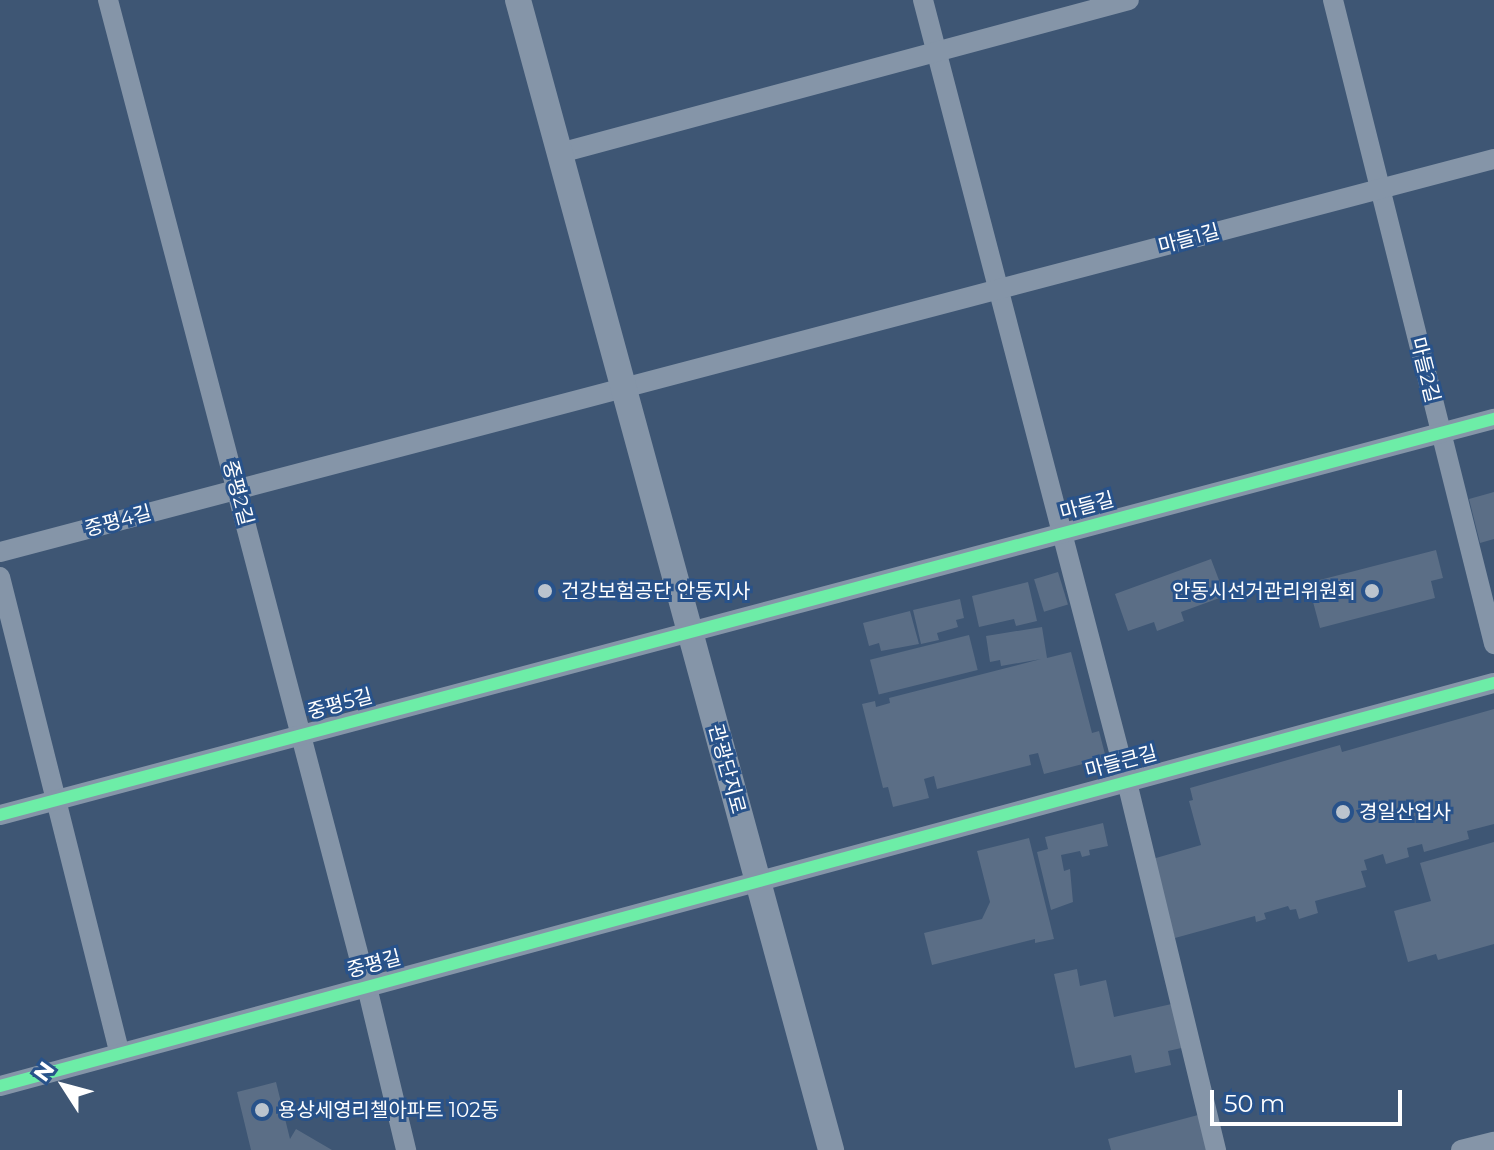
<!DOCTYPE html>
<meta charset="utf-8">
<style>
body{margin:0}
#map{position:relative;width:1494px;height:1150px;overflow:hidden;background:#3e5674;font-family:Montserrat,"Noto Sans KR",sans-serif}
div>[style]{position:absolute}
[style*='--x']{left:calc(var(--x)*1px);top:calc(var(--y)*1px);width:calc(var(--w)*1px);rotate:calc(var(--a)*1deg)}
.building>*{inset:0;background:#5b6e86;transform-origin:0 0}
.minor>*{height:20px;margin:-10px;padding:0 10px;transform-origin:10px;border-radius:10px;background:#8595a8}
.tertiary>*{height:26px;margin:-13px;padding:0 13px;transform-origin:13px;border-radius:13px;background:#8595a8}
.cycleway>*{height:12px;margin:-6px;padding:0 6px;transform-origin:6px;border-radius:6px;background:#6deda7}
.dots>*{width:22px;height:22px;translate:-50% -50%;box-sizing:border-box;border:4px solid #28528a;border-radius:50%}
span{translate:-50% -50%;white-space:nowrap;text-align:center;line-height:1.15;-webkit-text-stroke:6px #28528a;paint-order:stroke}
.street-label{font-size:20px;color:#fff}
.poi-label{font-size:20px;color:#fff}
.left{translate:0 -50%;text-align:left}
.right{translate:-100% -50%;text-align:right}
.north{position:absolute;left:24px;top:1046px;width:80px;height:80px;-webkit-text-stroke:6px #28528a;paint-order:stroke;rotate:306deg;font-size:22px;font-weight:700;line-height:32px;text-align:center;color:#fff}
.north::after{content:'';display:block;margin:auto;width:28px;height:36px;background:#fff;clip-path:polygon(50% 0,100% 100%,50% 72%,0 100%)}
.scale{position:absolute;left:1210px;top:1090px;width:192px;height:36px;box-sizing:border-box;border:4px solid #fff;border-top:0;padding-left:10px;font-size:24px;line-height:28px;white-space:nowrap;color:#fff;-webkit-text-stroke:6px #28528a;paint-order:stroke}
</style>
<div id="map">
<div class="building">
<i style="clip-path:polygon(1494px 492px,1494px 539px,1480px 543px,1469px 499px)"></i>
<i style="clip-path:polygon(1436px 550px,1443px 578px,1431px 581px,1435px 598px,1320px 628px,1308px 583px)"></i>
<i style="clip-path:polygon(1211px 559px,1225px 596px,1181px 612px,1184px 621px,1157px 631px,1154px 622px,1128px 631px,1115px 594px)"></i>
<i style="left:1058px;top:572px;width:34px;height:25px;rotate:73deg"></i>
<i style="clip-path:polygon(1028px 582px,1037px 621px,1016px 626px,1014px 619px,979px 627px,972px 596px)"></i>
<i style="clip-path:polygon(960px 599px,964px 618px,956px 620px,958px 627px,937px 633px,939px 640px,921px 644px,913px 610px)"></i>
<i style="clip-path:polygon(910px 611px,919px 644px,881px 651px,879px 643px,869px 646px,863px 623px)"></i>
<i style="clip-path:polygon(1042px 627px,1047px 658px,1071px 652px,1092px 733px,1099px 731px,1106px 758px,1044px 774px,1038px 753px,1029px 755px,1031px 765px,937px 789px,934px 776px,924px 779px,929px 798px,893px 807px,888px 787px,883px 788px,862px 704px,875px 701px,876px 707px,890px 703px,889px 698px,1041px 659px,1001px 666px,1000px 660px,990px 662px,986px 636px)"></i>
<i style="left:969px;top:635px;width:36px;height:102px;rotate:76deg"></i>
<i style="clip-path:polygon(1494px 709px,1494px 824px,1467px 831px,1469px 839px,1424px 852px,1422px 844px,1407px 848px,1409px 857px,1386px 864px,1383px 854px,1364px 860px,1367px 870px,1361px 871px,1366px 887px,1315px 901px,1318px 913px,1299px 919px,1296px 909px,1290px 910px,1288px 906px,1264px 913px,1266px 919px,1256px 922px,1255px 916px,1175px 938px,1149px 860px,1201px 845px,1189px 801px,1193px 800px,1190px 788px,1340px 745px,1342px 752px)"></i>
<i style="clip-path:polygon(1103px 823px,1108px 846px,1089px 850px,1090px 855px,1082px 857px,1080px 851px,1061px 855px,1064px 871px,1070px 869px,1073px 902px,1051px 910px,1037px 852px,1048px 849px,1045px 837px)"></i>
<i style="clip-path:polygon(1029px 838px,1054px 939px,1035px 943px,1035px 939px,932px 965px,924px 933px,982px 919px,990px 902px,977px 851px)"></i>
<i style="clip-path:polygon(1494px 842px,1494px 944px,1438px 960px,1436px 954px,1408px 962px,1394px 911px,1431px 901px,1420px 863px)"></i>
<i style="clip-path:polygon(1077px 969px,1080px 986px,1106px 980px,1114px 1017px,1176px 1003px,1186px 1047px,1168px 1051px,1171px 1065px,1135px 1073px,1131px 1055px,1075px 1068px,1054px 974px)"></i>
<i style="clip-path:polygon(276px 1082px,290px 1139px,296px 1129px,332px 1150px,251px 1150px,237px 1092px)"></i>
<i style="clip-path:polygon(1198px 1115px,1208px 1150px,1111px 1150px,1108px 1139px)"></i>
</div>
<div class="minor">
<i style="--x:108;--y:0;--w:1020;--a:75.3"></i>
<i style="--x:367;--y:987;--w:168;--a:76.5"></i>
<i style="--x:923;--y:0;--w:808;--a:75.38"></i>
<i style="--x:1127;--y:782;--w:379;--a:76.4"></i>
<i style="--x:1333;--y:0;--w:664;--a:75.96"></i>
<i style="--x:560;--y:153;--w:589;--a:-15.05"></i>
<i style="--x:0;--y:552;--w:1545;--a:-14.74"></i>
<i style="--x:0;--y:577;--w:491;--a:75.9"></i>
<i style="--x:0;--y:815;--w:1546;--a:-14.85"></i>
<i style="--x:0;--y:1086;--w:1547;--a:-15.1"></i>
<i style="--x:1461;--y:1150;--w:34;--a:-14"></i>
</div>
<div class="tertiary">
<i style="--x:518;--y:0;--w:1192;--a:74.77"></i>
</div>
<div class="cycleway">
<i style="--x:0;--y:815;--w:1546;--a:-14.85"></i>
<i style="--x:0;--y:1086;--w:1547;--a:-15.1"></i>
</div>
<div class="dots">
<i style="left:545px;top:591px;background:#bbc4ce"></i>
<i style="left:1372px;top:591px;background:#bbc4ce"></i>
<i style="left:1343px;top:812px;background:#bbc4ce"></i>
<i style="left:262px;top:1110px;background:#bbc4ce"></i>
</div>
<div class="street-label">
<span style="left:1189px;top:239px;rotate:-15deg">마들1길</span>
<span style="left:1425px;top:370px;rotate:76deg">마들2길</span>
<span style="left:238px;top:493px;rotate:75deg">중평2길</span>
<span style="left:1087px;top:506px;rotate:-15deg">마들길</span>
<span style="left:118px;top:521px;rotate:-15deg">중평4길</span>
<span style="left:340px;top:704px;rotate:-15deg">중평5길</span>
<span style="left:1121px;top:762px;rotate:-15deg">마들큰길</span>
<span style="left:727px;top:769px;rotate:75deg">관광단지로</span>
<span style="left:374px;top:964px;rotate:-15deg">중평길</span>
</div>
<div class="poi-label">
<span class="left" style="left:561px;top:591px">건강보험공단 안동지사</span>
<span class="right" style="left:1356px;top:591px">안동시선거관리위원회</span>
<span class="left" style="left:1359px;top:812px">경일산업사</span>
<span class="left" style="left:278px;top:1110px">용상세영리첼아파트 102동</span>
</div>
<div class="north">N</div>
<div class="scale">50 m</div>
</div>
